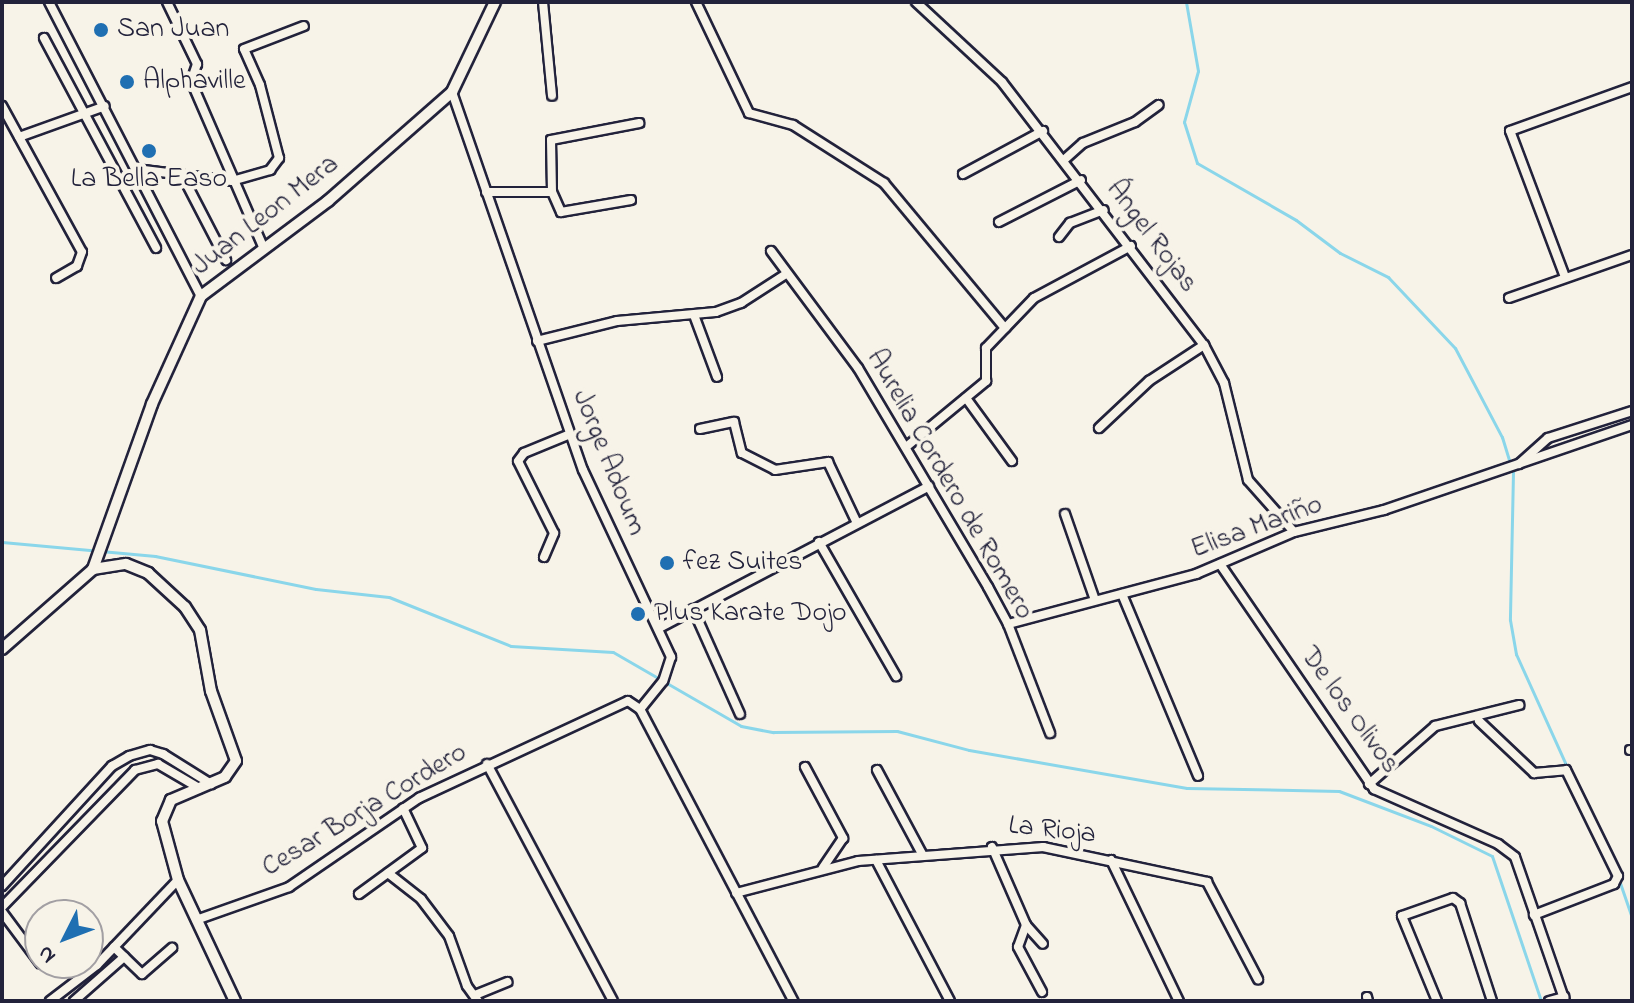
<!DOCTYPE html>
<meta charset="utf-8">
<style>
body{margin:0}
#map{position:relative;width:1634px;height:1003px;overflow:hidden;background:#f7f3e8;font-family:"Indie Flower",sans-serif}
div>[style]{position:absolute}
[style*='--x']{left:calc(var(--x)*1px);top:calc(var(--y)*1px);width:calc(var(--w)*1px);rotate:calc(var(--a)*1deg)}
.stream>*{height:3px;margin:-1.5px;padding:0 1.5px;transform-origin:1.5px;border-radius:1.5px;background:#8ad6ea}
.roads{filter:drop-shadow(2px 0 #22223b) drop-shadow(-2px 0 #22223b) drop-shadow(0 2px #22223b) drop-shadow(0 -2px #22223b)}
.minor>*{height:8px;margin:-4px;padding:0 4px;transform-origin:4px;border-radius:4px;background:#f7f3e8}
.tertiary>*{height:10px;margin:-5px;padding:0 5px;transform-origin:5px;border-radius:5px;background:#f7f3e8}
.dots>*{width:22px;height:22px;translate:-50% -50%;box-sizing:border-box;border:4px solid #f7f3e8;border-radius:50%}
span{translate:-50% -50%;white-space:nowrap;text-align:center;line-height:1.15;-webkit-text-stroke:8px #f7f3e8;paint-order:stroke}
.poi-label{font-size:28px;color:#22223b}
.left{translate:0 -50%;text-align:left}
.street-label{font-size:28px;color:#22223b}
.frame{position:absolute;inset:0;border:4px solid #22223b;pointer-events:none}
.north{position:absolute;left:24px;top:899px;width:80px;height:80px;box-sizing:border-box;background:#f7f3e8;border:2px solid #a29fa3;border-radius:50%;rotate:228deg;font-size:22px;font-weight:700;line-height:32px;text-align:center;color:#22223b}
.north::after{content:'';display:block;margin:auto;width:28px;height:36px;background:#1f6fb2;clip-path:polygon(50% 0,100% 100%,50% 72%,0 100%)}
</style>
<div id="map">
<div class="stream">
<i style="--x:1186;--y:2;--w:70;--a:80.1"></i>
<i style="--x:1198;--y:71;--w:53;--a:105.4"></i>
<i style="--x:1184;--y:122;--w:43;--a:72.4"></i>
<i style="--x:1197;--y:163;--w:114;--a:29.9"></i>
<i style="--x:1296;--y:220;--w:55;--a:36.9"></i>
<i style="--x:1340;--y:253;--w:54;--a:26.6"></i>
<i style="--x:1388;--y:277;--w:98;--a:46.7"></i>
<i style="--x:1455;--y:348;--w:101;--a:62.2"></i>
<i style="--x:1502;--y:437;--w:37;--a:73"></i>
<i style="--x:1513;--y:472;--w:148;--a:91.2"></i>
<i style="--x:1510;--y:620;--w:35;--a:80"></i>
<i style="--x:1516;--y:654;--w:124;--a:65.7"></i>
<i style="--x:2;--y:542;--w:154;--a:5.2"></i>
<i style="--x:155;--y:556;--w:164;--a:11.6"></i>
<i style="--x:316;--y:589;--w:73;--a:6.3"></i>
<i style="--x:389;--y:597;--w:131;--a:21.9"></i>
<i style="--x:511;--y:646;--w:102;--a:3.4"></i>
<i style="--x:613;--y:652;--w:148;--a:30"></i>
<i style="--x:741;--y:726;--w:33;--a:11"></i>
<i style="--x:773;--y:732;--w:124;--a:-0.5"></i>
<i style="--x:897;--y:731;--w:74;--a:14.8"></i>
<i style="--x:969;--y:750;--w:221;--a:9.9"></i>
<i style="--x:1187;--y:788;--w:152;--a:1.1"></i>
<i style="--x:1339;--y:791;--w:98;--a:20.8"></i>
<i style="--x:1431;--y:826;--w:68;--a:26.2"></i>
<i style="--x:1492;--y:856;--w:153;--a:71.3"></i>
<i style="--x:1619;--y:880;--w:40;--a:71.1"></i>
</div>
<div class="roads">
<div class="minor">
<i style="--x:49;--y:2;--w:331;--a:62.7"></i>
<i style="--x:167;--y:2;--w:69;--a:64.2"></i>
<i style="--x:197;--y:64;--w:18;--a:109"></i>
<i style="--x:191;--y:81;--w:183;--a:66.5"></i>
<i style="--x:543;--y:2;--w:94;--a:84.5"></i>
<i style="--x:696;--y:2;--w:123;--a:64.5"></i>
<i style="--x:749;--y:113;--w:46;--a:15.3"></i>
<i style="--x:793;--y:125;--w:108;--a:32.5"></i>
<i style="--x:884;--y:183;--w:189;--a:50.2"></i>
<i style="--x:916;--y:2;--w:117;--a:42.9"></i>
<i style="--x:1002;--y:82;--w:332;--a:52.5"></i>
<i style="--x:1204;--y:345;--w:43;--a:62.2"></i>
<i style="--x:1224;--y:383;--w:100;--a:76.1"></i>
<i style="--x:1248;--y:480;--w:69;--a:48.5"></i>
<i style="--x:44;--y:38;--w:238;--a:61.9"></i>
<i style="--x:452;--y:92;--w:400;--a:70.9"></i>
<i style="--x:583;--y:470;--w:207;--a:64.8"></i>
<i style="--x:671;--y:657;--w:25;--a:108"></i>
<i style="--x:663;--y:681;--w:36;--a:129"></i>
<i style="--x:2;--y:106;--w:166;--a:61.3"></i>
<i style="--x:82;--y:252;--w:15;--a:110"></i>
<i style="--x:77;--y:266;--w:24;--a:150"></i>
<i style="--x:19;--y:137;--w:91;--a:-19.8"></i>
<i style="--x:1065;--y:159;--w:24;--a:-42"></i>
<i style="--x:1083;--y:143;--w:56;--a:-22"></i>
<i style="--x:1135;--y:122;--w:29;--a:-36"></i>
<i style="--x:136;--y:169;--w:97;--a:7.1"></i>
<i style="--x:232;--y:181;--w:40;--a:-16"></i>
<i style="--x:270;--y:170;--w:15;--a:-53"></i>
<i style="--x:279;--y:158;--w:75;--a:-104.6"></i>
<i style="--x:260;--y:85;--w:39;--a:-114"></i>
<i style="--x:244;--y:49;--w:64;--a:-21"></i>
<i style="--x:963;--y:174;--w:91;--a:-28.3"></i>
<i style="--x:182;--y:175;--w:96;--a:62.6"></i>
<i style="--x:486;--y:192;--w:66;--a:0"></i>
<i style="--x:631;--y:200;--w:71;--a:170.3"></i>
<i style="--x:561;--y:212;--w:22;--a:-114"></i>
<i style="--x:552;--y:192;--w:52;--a:-91.1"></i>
<i style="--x:551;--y:140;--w:90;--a:-10.9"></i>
<i style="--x:999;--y:222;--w:92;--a:-27.1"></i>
<i style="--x:1059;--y:237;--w:18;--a:-52"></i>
<i style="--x:1070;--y:223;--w:36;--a:-21"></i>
<i style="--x:771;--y:251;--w:146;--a:53.4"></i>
<i style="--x:858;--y:368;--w:255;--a:59.3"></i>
<i style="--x:988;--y:587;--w:42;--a:61.6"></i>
<i style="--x:1008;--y:624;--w:117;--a:68.9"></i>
<i style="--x:1565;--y:277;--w:156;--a:-110.6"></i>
<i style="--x:1510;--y:131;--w:130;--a:-19.8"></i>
<i style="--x:1509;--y:298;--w:130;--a:-19.3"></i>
<i style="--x:694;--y:315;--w:66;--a:69.6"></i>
<i style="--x:537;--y:341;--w:82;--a:-14"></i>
<i style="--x:617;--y:321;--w:99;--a:-5.2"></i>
<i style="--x:716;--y:312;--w:27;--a:-20"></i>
<i style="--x:741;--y:303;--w:54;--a:-32.8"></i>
<i style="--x:966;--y:398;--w:78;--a:53.9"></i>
<i style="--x:1099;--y:428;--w:69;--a:-43.2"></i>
<i style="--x:1149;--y:381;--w:66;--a:-33.2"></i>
<i style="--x:700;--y:429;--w:35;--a:-12"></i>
<i style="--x:734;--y:422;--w:32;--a:76"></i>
<i style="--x:742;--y:453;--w:37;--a:27"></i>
<i style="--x:775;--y:470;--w:54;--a:-8.6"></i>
<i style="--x:828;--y:462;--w:68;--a:64.6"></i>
<i style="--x:906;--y:447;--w:104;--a:-39.5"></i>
<i style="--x:986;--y:381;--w:33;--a:-90"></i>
<i style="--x:986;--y:348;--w:69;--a:-46.2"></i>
<i style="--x:1034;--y:298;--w:110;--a:-28.2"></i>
<i style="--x:1519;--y:464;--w:39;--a:-42"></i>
<i style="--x:1548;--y:438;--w:88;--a:-17.8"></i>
<i style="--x:1065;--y:514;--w:91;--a:70.8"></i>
<i style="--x:819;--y:542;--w:155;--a:60.1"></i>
<i style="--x:544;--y:557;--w:26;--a:-67"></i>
<i style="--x:554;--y:533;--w:80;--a:-116.6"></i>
<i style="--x:518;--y:461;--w:10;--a:-53"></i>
<i style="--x:524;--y:453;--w:50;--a:-22.4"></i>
<i style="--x:1220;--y:564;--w:273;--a:55.6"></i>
<i style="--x:1374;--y:789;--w:136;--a:23.9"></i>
<i style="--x:1498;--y:844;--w:21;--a:37"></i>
<i style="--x:1515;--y:857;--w:152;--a:70.9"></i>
<i style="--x:1122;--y:594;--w:197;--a:67.3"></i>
<i style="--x:693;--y:609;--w:115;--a:65.9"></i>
<i style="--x:1008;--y:624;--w:195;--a:-14.9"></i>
<i style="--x:1196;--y:574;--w:107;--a:-23.2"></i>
<i style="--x:1294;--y:532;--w:93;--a:-13.7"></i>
<i style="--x:1384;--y:510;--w:262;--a:-18.9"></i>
<i style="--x:659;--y:628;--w:305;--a:-27.7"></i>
<i style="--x:1479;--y:721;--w:76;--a:43.4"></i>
<i style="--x:1534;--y:773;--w:32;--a:-5"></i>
<i style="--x:1566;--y:770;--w:118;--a:63.9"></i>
<i style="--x:1618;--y:876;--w:9;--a:117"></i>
<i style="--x:1614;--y:884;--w:86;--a:158.8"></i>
<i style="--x:1630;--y:750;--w:2;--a:0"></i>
<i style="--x:487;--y:764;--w:268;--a:62"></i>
<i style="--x:805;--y:767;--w:81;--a:61.8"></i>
<i style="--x:843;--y:838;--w:36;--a:124"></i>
<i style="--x:877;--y:770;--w:95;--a:61.8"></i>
<i style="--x:1369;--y:784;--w:88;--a:-41.3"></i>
<i style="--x:1435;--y:726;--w:87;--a:-14"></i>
<i style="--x:992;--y:847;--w:85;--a:66.4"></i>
<i style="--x:1026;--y:925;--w:25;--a:48"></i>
<i style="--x:876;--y:860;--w:159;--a:62.3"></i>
<i style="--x:1111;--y:860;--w:157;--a:64.3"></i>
<i style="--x:388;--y:873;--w:42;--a:38.2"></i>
<i style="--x:421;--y:899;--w:46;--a:52.9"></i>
<i style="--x:449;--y:936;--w:53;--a:70.2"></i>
<i style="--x:467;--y:986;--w:19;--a:54"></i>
<i style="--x:2;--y:886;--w:163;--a:-47.5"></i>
<i style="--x:112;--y:766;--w:20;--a:-30"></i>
<i style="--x:129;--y:756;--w:22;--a:-16"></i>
<i style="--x:150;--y:750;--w:14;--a:17"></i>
<i style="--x:163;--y:754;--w:57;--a:32"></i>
<i style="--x:736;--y:893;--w:126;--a:-14.7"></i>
<i style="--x:858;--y:861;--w:186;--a:-4.3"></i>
<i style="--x:1043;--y:847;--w:168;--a:12"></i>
<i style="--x:1207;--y:882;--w:110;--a:62.3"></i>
<i style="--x:359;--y:894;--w:78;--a:-36.1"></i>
<i style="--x:422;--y:848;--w:44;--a:-115.4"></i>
<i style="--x:2;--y:907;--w:191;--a:-45.8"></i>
<i style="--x:135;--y:770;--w:24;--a:-15"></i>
<i style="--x:158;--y:764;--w:48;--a:30.3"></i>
<i style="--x:2;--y:912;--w:64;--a:53.3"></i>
<i style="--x:196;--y:920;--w:99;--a:-19.5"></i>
<i style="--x:289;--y:887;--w:158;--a:-34.4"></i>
<i style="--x:419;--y:798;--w:230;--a:-24.9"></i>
<i style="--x:628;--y:701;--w:14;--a:34"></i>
<i style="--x:640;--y:709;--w:330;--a:62.3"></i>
<i style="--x:1026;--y:925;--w:23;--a:110"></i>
<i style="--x:1018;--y:947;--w:51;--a:61.9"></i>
<i style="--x:114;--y:947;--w:39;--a:44"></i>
<i style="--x:142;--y:974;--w:40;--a:-41"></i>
<i style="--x:475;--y:995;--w:35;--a:-22"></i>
<i style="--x:1367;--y:997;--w:4;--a:76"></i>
<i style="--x:50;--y:1001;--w:59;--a:-37.5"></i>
<i style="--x:97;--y:965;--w:117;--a:-46.4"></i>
<i style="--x:74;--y:1001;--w:67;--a:-41.3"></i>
<i style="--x:1437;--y:1001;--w:92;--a:-112.4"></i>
<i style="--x:1402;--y:916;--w:54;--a:-19.4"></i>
<i style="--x:1453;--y:898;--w:9;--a:36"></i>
<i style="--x:1460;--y:903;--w:103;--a:71.9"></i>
<i style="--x:1549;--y:1001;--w:16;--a:-15"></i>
</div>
<div class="tertiary">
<i style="--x:93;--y:569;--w:33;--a:-9"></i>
<i style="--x:126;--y:564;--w:24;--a:22"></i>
<i style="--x:148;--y:573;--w:50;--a:42.6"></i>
<i style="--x:185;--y:607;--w:27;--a:57"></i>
<i style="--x:200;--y:630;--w:62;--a:79.8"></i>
<i style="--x:211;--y:691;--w:74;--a:70.3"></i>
<i style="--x:236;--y:761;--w:19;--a:125"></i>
<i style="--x:225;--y:777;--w:59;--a:156.9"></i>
<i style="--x:171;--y:800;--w:23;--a:113"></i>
<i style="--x:162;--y:821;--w:61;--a:74.8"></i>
<i style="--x:178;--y:880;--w:134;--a:64.8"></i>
<i style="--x:2;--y:649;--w:121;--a:-41.3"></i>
<i style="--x:93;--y:569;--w:175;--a:-70.3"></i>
<i style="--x:152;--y:404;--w:119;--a:-65.6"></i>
<i style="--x:201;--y:296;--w:159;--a:-36.8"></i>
<i style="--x:328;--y:201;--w:165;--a:-41.3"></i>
<i style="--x:452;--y:92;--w:100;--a:-64.5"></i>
</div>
</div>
<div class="dots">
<i style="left:101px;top:30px;background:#1f6fb2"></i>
<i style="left:127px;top:82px;background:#1f6fb2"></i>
<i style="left:149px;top:151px;background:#1f6fb2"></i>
<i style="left:667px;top:563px;background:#1f6fb2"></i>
<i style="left:638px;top:614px;background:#1f6fb2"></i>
</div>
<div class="poi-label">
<span class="left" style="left:117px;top:30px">San Juan</span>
<span class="left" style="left:143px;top:82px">Alphaville</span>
<span style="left:149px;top:180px">La Bella Easo</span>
<span class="left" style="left:683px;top:563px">fez Suites</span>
<span class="left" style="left:654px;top:614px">Plus Karate Dojo</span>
</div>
<div class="street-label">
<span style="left:266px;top:216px;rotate:-38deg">Juan Leon Mera</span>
<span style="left:1151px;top:237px;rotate:53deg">Ángel Rojas</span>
<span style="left:608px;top:463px;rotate:68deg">Jorge Adoum</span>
<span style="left:949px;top:485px;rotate:60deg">Aurelia Cordero de Romero</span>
<span style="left:1257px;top:528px;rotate:-20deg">Elisa Mariño</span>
<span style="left:1349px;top:711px;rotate:54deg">De los Olivos</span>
<span style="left:365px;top:811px;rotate:-31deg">Cesar Borja Cordero</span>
<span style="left:1052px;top:831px;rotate:6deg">La Rioja</span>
</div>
<div class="frame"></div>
<div class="north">N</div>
</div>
